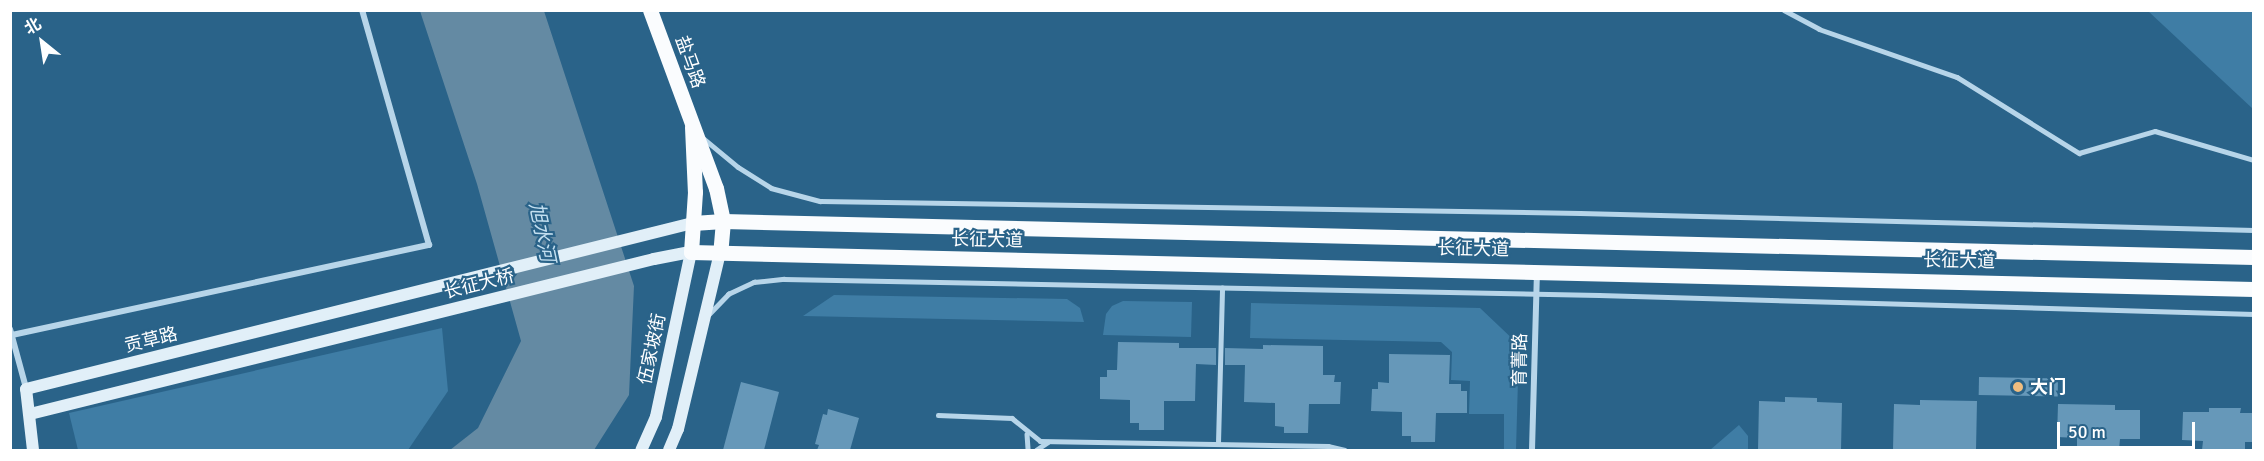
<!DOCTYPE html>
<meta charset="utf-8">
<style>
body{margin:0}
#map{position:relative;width:2264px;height:461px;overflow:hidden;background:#2a6389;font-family:Signika,"Noto Sans SC",sans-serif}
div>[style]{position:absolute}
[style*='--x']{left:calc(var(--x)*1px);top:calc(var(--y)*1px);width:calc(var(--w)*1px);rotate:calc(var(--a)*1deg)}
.green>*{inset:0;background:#3f7da5}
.water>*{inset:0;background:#648aa3}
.building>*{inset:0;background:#6698b9;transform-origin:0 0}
.lane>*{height:4.5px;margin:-2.25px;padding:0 2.25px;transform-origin:2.25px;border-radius:2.25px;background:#b7d5e9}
.street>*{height:6px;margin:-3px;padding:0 3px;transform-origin:3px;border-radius:3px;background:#b7d5e9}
.secondary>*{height:12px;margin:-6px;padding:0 6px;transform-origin:6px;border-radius:6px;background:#e1eff8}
.primary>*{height:15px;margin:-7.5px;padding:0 7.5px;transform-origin:7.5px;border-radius:7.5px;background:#fafcfe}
.dots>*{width:16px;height:16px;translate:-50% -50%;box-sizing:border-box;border:3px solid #2a6389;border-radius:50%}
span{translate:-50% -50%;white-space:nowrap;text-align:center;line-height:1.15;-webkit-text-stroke:4.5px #2a6389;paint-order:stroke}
.street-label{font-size:18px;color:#fff}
.poi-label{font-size:18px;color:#fff;font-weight:700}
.left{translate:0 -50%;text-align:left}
.water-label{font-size:20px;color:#c3dff0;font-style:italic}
.frame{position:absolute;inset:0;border:12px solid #fff;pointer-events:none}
.north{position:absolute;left:12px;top:12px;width:60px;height:60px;-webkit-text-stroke:4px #2a6389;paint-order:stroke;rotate:330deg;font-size:16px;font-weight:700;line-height:24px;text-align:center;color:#fff}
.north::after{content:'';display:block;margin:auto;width:21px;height:27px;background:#fff;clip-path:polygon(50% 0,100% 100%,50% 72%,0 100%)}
.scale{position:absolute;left:2057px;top:422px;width:138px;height:27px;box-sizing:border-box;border:3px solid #fff;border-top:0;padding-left:8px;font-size:18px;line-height:21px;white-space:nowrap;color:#fff;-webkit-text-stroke:4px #2a6389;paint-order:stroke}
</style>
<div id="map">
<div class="green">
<i style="clip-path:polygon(2148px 11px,2253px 11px,2253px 109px)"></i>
<i style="clip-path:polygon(834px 295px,1067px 299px,1080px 308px,1084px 322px,803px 316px)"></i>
<i style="clip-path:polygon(1123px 301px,1192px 302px,1191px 337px,1103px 335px,1106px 314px,1112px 306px)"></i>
<i style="clip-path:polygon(1251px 303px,1480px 308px,1519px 345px,1516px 450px,1504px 450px,1504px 414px,1469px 414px,1470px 381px,1451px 380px,1452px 352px,1441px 342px,1250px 338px)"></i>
<i style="clip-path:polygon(442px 328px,448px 391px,408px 450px,78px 450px,69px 413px)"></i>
<i style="clip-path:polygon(1739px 425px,1748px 436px,1748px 450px,1710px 450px)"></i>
</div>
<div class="water">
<i style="clip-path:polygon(420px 11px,544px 11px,634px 286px,629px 395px,594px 450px,450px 450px,478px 428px,521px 341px,477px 184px)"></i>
</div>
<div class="building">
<i style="clip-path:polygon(1118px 342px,1179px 343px,1179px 348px,1216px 348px,1216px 365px,1196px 364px,1195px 401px,1164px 401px,1164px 430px,1139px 430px,1139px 423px,1130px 423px,1130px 400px,1100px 399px,1100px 377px,1107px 377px,1107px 370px,1117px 370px)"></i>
<i style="clip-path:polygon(1263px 345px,1323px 346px,1323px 375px,1335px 375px,1334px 382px,1341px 382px,1340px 404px,1309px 404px,1308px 433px,1284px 433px,1284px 427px,1275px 426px,1275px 403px,1244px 402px,1245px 365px,1225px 365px,1225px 348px,1263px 349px)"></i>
<i style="clip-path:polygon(1389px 354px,1450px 355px,1449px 384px,1461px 384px,1461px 391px,1467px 391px,1467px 413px,1436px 413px,1435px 442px,1411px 442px,1411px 436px,1402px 436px,1402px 412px,1371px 411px,1372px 389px,1378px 389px,1378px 382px,1389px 383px)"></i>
<i style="left:1979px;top:377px;width:79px;height:18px;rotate:1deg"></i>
<i style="clip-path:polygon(741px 382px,779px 392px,764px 450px,723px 450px)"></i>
<i style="clip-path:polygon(1785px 397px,1817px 398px,1817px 402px,1842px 403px,1841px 450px,1758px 450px,1759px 401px,1785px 402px)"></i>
<i style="clip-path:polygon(1920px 400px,1977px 401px,1976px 450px,1893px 450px,1894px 404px,1920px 405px)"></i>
<i style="clip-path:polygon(2058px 404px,2115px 405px,2115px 410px,2140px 410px,2140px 439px,2120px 439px,2119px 450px,2077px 450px,2077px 438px,2057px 437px)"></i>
<i style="clip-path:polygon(2209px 408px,2241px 408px,2240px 413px,2253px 413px,2253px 442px,2245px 442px,2245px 450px,2202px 450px,2203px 441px,2182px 440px,2183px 412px,2209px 412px)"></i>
<i style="clip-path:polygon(828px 409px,859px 418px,850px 450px,817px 450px,819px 445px,815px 444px,823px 414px,827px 415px)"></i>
</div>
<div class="lane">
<i style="--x:1784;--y:10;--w:40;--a:28"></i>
<i style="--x:1819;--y:29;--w:146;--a:19.2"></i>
<i style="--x:1957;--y:77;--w:144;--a:31.9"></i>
<i style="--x:2079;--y:153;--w:79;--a:-16.1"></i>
<i style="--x:2155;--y:131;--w:103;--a:16.3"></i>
<i style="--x:703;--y:138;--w:45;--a:39.6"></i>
<i style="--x:738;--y:167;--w:39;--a:32"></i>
<i style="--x:771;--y:188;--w:51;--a:14.9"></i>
<i style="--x:820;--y:201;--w:760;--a:0.9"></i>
<i style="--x:1580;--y:213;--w:674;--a:1.44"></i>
<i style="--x:709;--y:314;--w:28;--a:-46"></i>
<i style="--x:728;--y:294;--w:29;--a:-25"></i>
<i style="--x:754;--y:282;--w:30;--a:-6"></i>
<i style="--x:784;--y:279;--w:815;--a:1.12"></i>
<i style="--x:1599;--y:295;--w:655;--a:1.66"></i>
<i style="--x:938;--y:415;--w:74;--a:2.3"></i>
<i style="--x:1012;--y:418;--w:36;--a:39"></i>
<i style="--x:1040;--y:441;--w:288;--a:1"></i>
<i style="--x:1328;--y:446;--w:17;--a:13"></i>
<i style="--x:1027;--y:434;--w:16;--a:86"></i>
<i style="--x:1218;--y:443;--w:155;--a:-88.5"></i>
<i style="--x:1036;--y:450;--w:14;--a:-34"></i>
</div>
<div class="street">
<i style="--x:10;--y:329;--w:61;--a:74.8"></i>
<i style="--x:12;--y:335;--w:427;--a:-12.2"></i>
<i style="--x:429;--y:245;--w:244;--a:-105.9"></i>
<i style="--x:1532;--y:450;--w:176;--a:-88.4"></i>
</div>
<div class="secondary">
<i style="--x:30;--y:414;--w:643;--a:-13.95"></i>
<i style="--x:654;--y:259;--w:38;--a:-11"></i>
<i style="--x:691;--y:252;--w:169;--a:102"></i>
<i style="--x:656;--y:417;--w:36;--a:114"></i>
<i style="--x:33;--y:450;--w:61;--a:-96.5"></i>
<i style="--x:26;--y:389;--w:687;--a:-13.98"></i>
<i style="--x:669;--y:450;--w:23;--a:-67"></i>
<i style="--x:678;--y:429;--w:181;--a:-76.6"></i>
</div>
<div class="primary">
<i style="--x:650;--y:10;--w:190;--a:69.7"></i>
<i style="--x:716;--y:188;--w:34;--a:78"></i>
<i style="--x:723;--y:221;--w:32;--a:95"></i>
<i style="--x:692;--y:127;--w:65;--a:87.4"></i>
<i style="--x:695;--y:192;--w:60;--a:93.8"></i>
<i style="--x:691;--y:252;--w:1563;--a:1.36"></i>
<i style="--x:693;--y:223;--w:30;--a:-4"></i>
<i style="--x:723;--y:221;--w:1531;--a:1.35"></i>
</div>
<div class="dots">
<i style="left:2018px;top:387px;background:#efbd7f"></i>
</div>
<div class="street-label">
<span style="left:690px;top:62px;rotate:70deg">盐马路</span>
<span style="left:987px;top:240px;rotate:1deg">长征大道</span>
<span style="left:1473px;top:249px;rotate:1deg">长征大道</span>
<span style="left:1959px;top:261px;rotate:1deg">长征大道</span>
<span style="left:479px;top:284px;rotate:-14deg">长征大桥</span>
<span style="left:151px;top:340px;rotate:-14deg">贡草路</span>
<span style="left:652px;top:349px;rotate:-78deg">伍家坡街</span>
<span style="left:1520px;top:360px;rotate:-89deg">育菁路</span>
</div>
<div class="poi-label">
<span class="left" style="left:2030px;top:387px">大门</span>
</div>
<div class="water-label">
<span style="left:542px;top:232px;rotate:78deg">旭水河</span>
</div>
<div class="frame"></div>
<div class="north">北</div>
<div class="scale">50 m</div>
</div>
